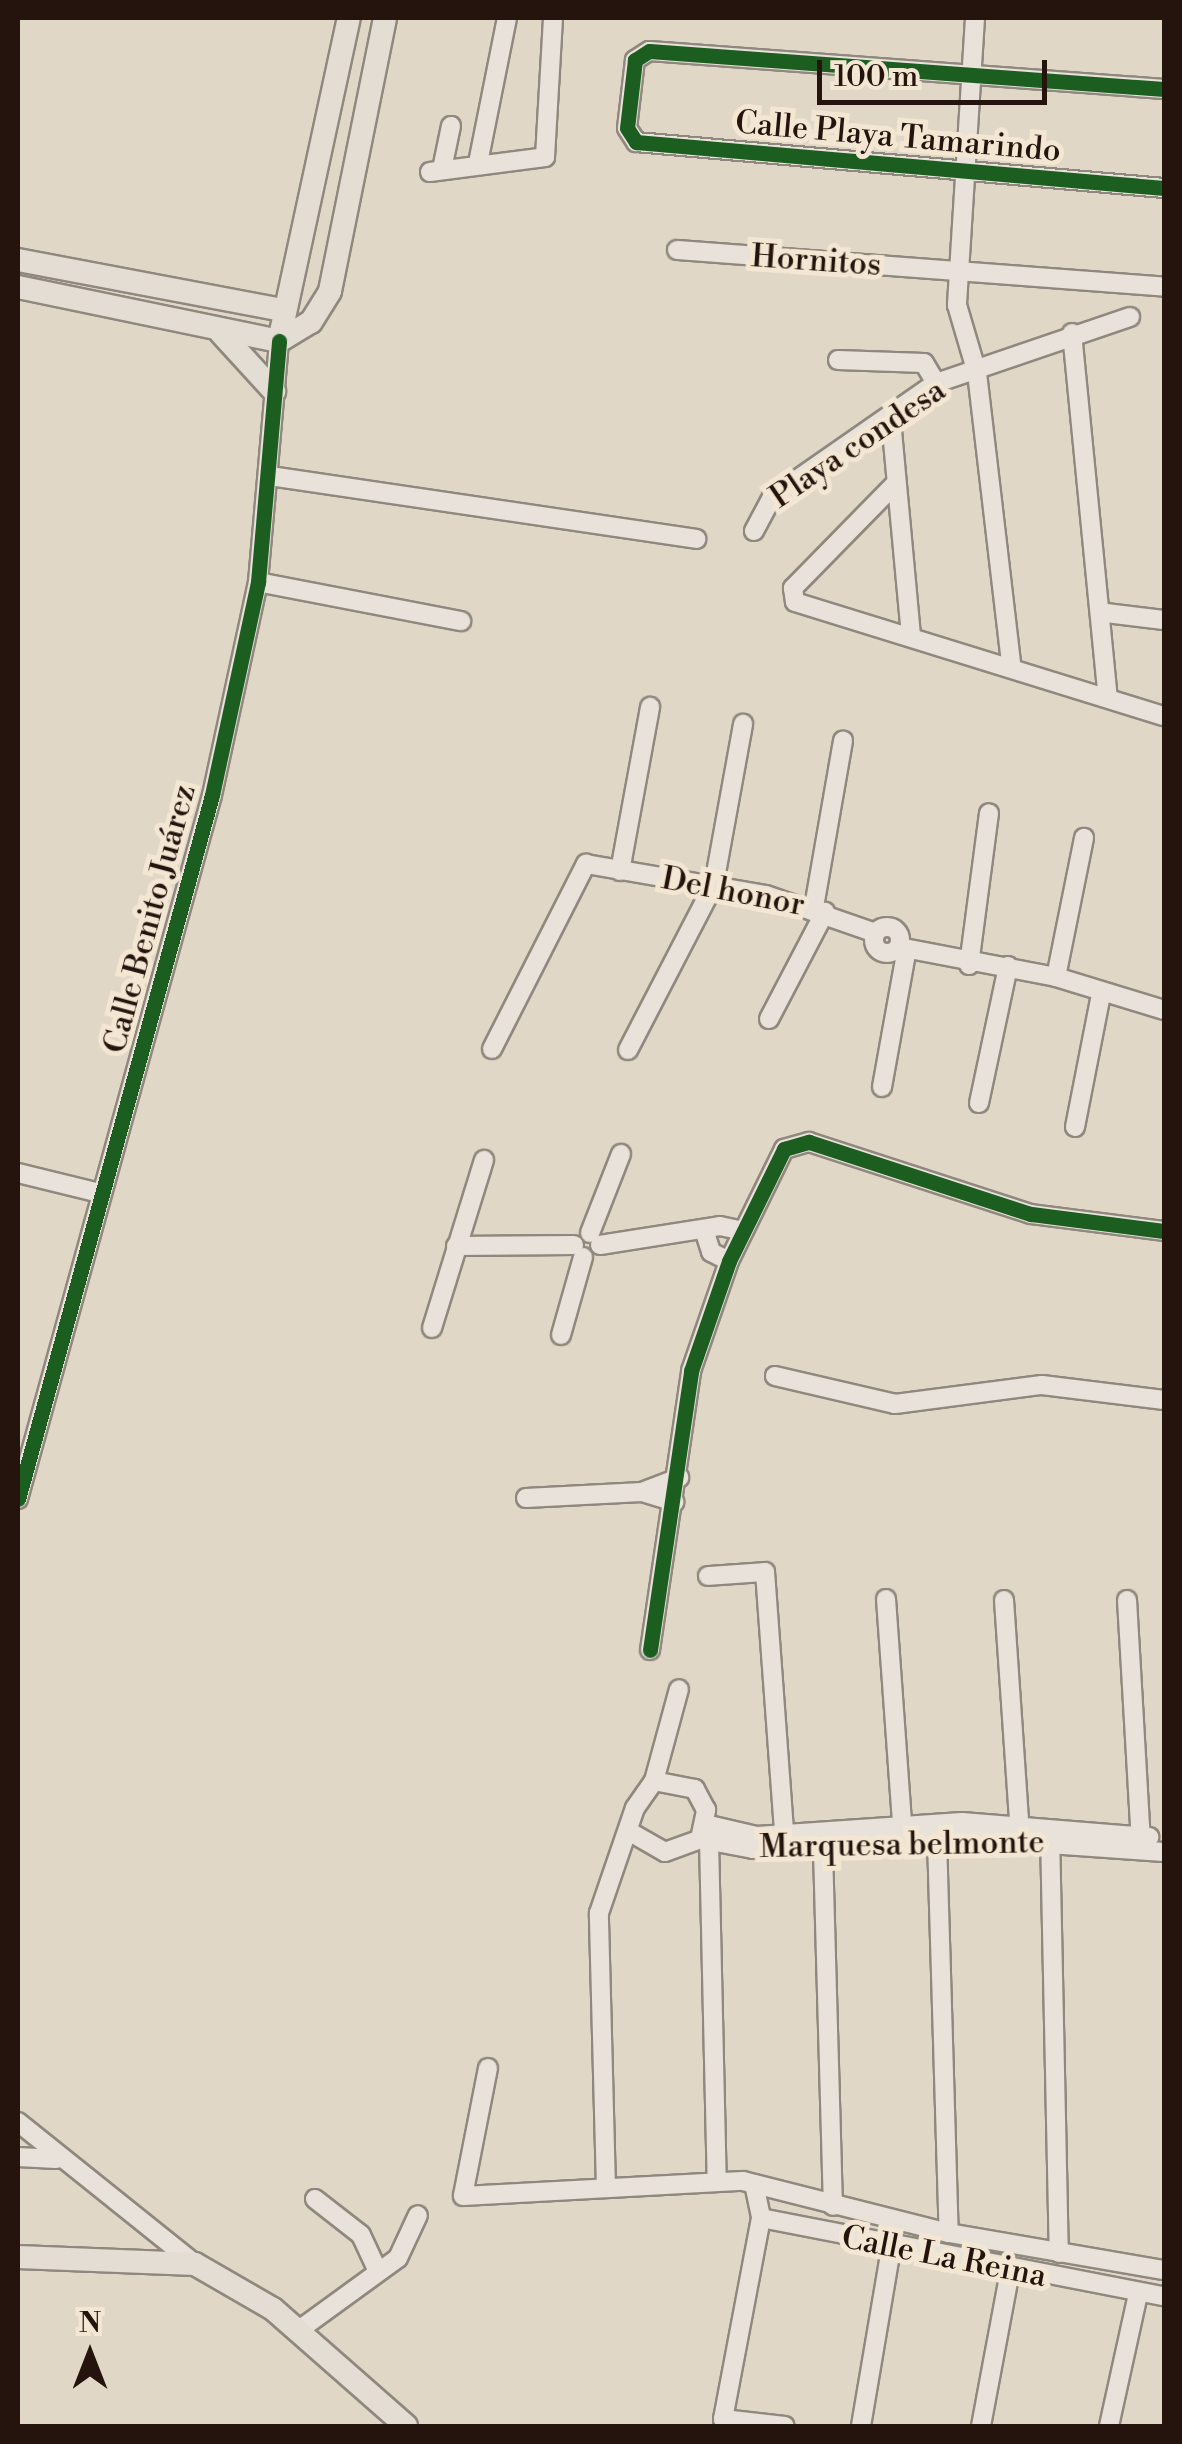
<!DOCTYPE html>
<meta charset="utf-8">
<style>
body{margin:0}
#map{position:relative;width:1182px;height:2444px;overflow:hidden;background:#e1d7c6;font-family:"Libre Bodoni",serif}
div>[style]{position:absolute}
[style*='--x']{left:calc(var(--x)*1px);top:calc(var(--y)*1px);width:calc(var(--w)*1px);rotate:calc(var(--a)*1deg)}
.roads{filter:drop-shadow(2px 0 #90887e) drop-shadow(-2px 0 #90887e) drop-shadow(0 2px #90887e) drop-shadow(0 -2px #90887e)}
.minor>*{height:18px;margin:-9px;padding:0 9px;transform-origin:9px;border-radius:9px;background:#e8e2da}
.minor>.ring{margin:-9px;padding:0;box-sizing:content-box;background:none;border:18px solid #e8e2da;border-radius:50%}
.major>*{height:22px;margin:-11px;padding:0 11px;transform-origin:11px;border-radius:11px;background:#e3ddd4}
.cycleway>*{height:15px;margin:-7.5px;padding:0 7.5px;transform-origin:7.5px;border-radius:7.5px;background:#1b5e20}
span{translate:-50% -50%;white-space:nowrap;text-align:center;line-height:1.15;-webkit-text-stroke:10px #f3e7d3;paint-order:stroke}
.street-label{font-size:32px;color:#25140e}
.frame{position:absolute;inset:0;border:20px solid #25140e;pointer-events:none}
.north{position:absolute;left:40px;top:2304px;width:100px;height:100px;-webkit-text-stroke:8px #f3e7d3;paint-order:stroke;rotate:0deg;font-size:28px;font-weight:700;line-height:40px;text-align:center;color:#25140e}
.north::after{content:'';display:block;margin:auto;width:35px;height:45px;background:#25140e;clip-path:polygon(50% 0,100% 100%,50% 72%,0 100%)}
.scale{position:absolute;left:817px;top:60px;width:230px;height:45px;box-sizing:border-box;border:5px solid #25140e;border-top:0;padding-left:12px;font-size:30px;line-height:35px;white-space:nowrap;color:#25140e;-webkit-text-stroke:8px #f3e7d3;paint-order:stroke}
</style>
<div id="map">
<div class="roads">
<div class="minor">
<i style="--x:975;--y:18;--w:288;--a:93.6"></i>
<i style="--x:957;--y:305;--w:71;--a:73.6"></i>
<i style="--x:977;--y:373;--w:293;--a:83.3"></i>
<i style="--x:1164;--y:89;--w:516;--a:-175.78"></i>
<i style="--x:649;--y:51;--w:17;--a:147"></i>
<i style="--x:635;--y:60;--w:68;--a:96.7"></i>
<i style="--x:627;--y:128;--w:17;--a:57"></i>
<i style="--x:636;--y:142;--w:530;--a:4.98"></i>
<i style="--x:478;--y:163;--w:148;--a:-78.7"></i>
<i style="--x:442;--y:169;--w:44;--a:-78.2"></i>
<i style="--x:430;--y:172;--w:116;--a:-7.4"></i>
<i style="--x:545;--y:157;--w:139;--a:-86.7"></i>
<i style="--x:677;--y:250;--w:488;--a:4.3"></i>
<i style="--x:1072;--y:333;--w:366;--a:84.4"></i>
<i style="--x:838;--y:360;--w:86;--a:2"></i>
<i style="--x:924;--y:363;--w:23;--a:59"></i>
<i style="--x:891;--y:420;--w:217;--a:84.7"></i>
<i style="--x:270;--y:476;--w:431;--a:8.4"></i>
<i style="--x:895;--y:484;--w:146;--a:134.4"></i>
<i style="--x:793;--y:588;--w:14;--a:82"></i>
<i style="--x:795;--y:602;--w:386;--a:17.2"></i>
<i style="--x:754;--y:531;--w:38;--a:-62"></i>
<i style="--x:772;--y:497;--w:200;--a:-34.8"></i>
<i style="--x:936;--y:383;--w:205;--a:-18.8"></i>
<i style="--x:258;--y:582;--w:207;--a:10.9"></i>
<i style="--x:1106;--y:613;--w:58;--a:6.9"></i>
<i style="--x:620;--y:871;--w:167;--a:-79.6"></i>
<i style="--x:814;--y:907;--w:169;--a:-80.1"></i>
<i class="ring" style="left:874px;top:927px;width:8px;height:8px"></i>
<i style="--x:899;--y:947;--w:160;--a:10.8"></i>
<i style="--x:1056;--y:977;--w:113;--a:17"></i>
<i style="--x:969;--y:965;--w:153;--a:-82.5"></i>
<i style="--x:1056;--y:977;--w:142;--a:-78.6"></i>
<i style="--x:769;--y:1019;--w:121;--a:-62.4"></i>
<i style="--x:492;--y:1049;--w:208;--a:-63.1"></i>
<i style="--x:586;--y:864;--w:183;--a:9.8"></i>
<i style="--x:766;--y:895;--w:116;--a:19.1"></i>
<i style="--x:628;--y:1050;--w:187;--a:-62.6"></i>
<i style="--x:714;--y:884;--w:163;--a:-79.7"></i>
<i style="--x:882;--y:1087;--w:135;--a:-79.8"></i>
<i style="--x:979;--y:1103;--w:140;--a:-78"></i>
<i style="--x:1075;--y:1127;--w:135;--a:-78.9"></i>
<i style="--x:18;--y:1173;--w:84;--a:13.7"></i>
<i style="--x:590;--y:1233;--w:85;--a:-68.6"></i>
<i style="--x:705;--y:1233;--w:20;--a:72"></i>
<i style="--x:711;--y:1252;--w:20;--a:27"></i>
<i style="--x:600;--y:1245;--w:121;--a:-9"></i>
<i style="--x:720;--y:1226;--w:24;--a:12"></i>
<i style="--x:456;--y:1246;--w:118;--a:-0.5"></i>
<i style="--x:432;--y:1328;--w:176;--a:-72.8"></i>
<i style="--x:561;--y:1335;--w:81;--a:-74.2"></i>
<i style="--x:775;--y:1376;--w:123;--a:13.1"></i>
<i style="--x:895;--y:1404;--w:148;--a:-7.4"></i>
<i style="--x:1042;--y:1385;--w:123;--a:7"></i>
<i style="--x:642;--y:1492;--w:40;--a:-21"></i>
<i style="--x:526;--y:1498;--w:116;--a:-3"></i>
<i style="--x:642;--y:1492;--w:34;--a:17"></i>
<i style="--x:18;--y:1499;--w:730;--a:-74.59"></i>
<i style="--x:212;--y:795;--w:218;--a:-77.8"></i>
<i style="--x:258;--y:582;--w:242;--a:-85"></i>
<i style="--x:708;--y:1576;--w:57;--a:-4"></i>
<i style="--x:765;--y:1572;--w:274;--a:85.8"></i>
<i style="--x:886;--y:1599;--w:240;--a:85.9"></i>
<i style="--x:1004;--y:1600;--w:236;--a:86.1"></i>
<i style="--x:1127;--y:1600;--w:244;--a:86.7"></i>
<i style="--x:650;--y:1650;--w:282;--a:-81.6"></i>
<i style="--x:691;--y:1371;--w:116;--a:-70.9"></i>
<i style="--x:729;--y:1261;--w:125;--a:-63.8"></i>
<i style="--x:784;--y:1149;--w:26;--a:-16"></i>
<i style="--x:809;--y:1142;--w:233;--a:18"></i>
<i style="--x:1031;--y:1214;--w:134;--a:7.3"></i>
<i style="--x:705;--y:1824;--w:53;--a:13"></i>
<i style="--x:757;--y:1836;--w:205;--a:-3.9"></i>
<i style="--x:962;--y:1822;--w:188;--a:4.6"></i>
<i style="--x:630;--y:1832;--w:40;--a:29.7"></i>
<i style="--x:665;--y:1852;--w:37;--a:-20"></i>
<i style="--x:700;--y:1839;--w:30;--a:-78"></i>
<i style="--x:706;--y:1810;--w:24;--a:-118"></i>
<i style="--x:695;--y:1789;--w:42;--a:-169"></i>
<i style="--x:1050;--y:1833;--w:420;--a:88.8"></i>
<i style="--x:700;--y:1839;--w:54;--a:10.7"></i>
<i style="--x:753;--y:1849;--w:210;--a:-3"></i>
<i style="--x:963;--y:1838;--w:201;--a:4"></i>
<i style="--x:937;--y:1839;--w:394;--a:88.3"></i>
<i style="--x:709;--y:1840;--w:341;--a:88.7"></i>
<i style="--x:823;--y:1850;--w:356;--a:88.4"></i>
<i style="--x:488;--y:2068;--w:130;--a:101.1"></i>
<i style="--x:463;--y:2196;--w:280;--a:-3.1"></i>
<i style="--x:743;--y:2181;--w:212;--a:14.2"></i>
<i style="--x:949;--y:2233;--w:218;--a:9.8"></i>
<i style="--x:18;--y:2122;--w:227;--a:38.7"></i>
<i style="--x:18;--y:2157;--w:38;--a:3"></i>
<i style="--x:754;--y:2184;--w:35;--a:78"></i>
<i style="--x:761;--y:2218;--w:410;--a:11"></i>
<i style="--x:606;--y:2188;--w:275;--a:-91.5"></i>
<i style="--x:599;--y:1913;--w:111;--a:-71.1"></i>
<i style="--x:635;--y:1808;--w:33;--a:-55"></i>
<i style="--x:654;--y:1781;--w:95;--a:-74.8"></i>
<i style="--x:315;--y:2199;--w:58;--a:38"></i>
<i style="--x:361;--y:2235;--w:38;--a:65"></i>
<i style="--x:761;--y:2218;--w:205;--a:100.7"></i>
<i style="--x:723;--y:2419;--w:62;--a:6.4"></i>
<i style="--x:299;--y:2330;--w:122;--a:-36"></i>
<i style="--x:398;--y:2258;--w:47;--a:-65.1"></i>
<i style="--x:861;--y:2426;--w:180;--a:-80.4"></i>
<i style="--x:981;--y:2426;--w:158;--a:-79.4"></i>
<i style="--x:1109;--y:2426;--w:135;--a:-77.6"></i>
</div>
<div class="major">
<i style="--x:18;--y:260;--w:269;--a:10.7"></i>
<i style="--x:18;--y:287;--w:267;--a:11.7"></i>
<i style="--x:221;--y:333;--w:79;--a:47.6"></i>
<i style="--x:279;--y:341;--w:37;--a:-31"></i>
<i style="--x:311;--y:322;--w:36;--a:-58"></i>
<i style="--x:330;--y:291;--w:278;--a:-78.6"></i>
<i style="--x:279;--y:341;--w:330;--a:-77.8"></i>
<i style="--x:18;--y:2257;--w:177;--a:2.3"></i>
<i style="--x:195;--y:2264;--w:90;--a:30"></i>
<i style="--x:273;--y:2309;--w:177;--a:41.3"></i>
</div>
</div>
<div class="cycleway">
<i style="--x:1164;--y:89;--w:516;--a:-175.78"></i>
<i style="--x:649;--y:51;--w:17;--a:147"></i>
<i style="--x:635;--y:60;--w:68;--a:96.7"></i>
<i style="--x:627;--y:128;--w:17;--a:57"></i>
<i style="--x:636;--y:142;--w:530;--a:4.98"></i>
<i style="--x:18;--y:1499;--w:730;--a:-74.59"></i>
<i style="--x:212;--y:795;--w:218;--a:-77.8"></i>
<i style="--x:258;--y:582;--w:242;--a:-85"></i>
<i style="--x:650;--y:1650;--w:282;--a:-81.6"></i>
<i style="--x:691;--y:1371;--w:116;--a:-70.9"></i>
<i style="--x:729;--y:1261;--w:125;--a:-63.8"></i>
<i style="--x:784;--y:1149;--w:26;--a:-16"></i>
<i style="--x:809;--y:1142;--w:233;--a:18"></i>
<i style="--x:1031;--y:1214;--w:134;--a:7.3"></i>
</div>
<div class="street-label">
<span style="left:898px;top:137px;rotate:5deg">Calle Playa Tamarindo</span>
<span style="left:816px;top:261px;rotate:4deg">Hornitos</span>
<span style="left:858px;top:444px;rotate:-34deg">Playa condesa</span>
<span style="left:733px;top:892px;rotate:11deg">Del honor</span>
<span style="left:150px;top:919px;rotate:-75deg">Calle Benito Juárez</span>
<span style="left:902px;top:1845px;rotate:-1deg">Marquesa belmonte</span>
<span style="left:944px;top:2257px;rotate:11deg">Calle La Reina</span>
</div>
<div class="frame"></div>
<div class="north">N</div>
<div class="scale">100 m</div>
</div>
